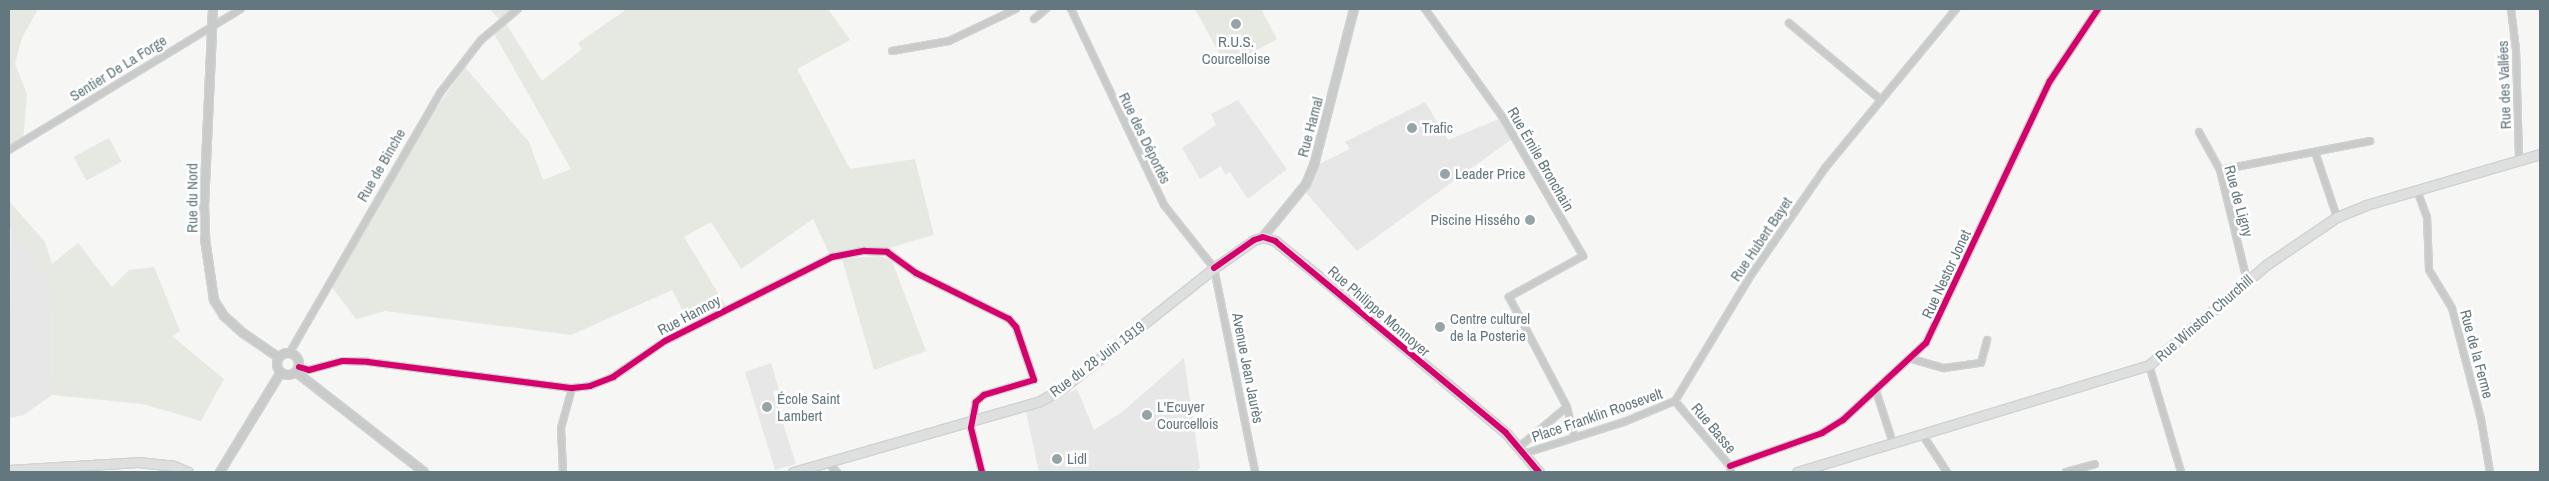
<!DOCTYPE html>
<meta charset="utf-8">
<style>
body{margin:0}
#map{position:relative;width:2549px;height:481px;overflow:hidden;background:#f6f6f5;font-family:"Archivo Narrow",sans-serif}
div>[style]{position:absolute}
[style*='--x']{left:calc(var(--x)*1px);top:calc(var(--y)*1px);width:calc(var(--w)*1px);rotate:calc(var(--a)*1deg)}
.built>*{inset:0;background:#e6e7e6}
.green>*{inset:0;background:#e6e8e2;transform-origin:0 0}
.roads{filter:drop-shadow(1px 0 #d1d2d2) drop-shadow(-1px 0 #d1d2d2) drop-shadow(0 1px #d1d2d2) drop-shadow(0 -1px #d1d2d2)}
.minor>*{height:6px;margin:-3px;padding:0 3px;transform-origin:3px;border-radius:3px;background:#c9cbca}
.tertiary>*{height:8px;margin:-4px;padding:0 4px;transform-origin:4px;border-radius:4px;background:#c9cbca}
.tertiary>.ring{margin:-4px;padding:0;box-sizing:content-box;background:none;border:8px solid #c9cbca;border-radius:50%}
.secondary>*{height:9px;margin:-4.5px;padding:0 4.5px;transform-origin:4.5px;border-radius:4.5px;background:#dedfdf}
.cycleway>*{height:6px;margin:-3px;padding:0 3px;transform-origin:3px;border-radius:3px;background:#d6006c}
.dots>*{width:14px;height:14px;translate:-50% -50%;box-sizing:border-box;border:2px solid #fff;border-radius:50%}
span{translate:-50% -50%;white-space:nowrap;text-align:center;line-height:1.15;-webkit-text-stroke:5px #fff;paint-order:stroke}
.poi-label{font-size:15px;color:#63787e}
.left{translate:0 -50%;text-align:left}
.right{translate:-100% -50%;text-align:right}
.street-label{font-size:15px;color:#63787e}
.frame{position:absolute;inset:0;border:10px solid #63787e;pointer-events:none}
</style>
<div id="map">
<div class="built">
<i style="clip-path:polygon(1238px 100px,1287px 169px,1248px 199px,1230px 172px,1225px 175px,1221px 166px,1200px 179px,1182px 148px,1216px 125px,1211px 114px)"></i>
<i style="clip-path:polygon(1425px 102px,1448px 140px,1506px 116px,1516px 136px,1357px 251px,1300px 186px,1319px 164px,1350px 149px,1345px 142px)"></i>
<i style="clip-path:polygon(11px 226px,34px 254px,53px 293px,52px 395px,24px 415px,9px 418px)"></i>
<i style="clip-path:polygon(1184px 358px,1200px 468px,1196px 472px,1039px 472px,1026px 412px,1077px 389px,1094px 430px,1122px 412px)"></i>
<i style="clip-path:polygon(771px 363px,779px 390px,773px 392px,796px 464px,775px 470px,745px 372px)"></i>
</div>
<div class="green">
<i style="clip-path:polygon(9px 9px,38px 9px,22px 38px,15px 64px,27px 94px,23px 142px,9px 150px)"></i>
<i style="clip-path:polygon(490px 9px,513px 9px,500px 21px)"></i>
<i style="clip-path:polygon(627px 9px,828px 9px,850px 40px,797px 69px,850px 169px,915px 159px,934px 235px,888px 248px,830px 255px,813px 219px,741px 269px,711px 222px,684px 237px,726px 306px,690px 324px,672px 290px,571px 335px,385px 311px,356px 319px,332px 287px,434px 112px,465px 67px,529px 142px,543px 180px,571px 169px,493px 32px,505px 22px,542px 81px,582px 49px,578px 43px)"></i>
<i style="clip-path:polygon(1195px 9px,1261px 9px,1277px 39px,1226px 66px)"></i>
<i style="left:109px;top:138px;width:27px;height:40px;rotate:62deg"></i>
<i style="clip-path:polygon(9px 201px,45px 242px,52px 264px,78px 243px,112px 287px,129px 270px,154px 267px,180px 331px,172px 336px,224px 379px,201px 421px,143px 404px,52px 395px,53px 293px,34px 254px,9px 228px)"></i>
<i style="clip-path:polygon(880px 256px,892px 261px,926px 351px,874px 370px,842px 259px)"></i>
</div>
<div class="roads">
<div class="minor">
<i style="--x:1071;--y:9;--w:217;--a:64.6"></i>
<i style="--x:1164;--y:205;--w:80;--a:51.6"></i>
<i style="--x:1214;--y:268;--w:208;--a:78.6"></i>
<i style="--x:1425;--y:9;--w:132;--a:54.3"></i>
<i style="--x:1502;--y:116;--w:162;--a:59.9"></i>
<i style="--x:1583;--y:256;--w:85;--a:151"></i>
<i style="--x:1509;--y:297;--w:124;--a:62.2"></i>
<i style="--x:1567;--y:407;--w:30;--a:76"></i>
<i style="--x:2511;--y:9;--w:41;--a:83"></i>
<i style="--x:2516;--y:50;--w:110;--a:88.4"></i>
<i style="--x:1034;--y:19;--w:16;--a:-40"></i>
<i style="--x:1789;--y:23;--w:120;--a:39.9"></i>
<i style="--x:892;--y:51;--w:58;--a:-10"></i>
<i style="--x:949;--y:41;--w:74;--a:-25.5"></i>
<i style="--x:2199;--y:132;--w:43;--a:61.1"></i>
<i style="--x:2220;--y:170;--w:114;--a:76.3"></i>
<i style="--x:9;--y:150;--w:271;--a:-31.3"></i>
<i style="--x:2315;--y:152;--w:69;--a:71.3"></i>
<i style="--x:2220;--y:170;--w:153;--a:-10.9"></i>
<i style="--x:2417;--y:190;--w:29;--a:70"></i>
<i style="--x:2427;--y:217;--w:53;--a:87.8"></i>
<i style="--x:2429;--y:270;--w:44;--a:58.8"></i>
<i style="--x:2452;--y:308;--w:115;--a:75.4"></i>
<i style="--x:2481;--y:419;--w:54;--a:80.4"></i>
<i style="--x:290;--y:352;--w:299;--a:-59.9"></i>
<i style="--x:440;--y:93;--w:67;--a:-52.3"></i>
<i style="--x:481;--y:40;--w:48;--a:-40"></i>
<i style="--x:1912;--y:359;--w:33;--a:16"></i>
<i style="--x:1944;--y:368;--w:37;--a:-8"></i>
<i style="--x:1981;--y:363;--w:24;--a:-75"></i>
<i style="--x:2149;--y:365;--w:112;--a:73.3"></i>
<i style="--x:299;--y:367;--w:10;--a:17"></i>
<i style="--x:309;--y:370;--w:35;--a:-15"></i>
<i style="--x:343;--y:361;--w:25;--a:2"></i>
<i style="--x:368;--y:362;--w:206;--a:7.3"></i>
<i style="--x:572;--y:388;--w:18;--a:-6"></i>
<i style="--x:590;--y:386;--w:25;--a:-21"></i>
<i style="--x:613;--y:377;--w:63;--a:-34.7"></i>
<i style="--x:665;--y:341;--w:187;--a:-26.7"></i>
<i style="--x:832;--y:257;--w:33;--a:-11"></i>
<i style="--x:864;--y:251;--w:23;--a:2"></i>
<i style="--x:887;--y:252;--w:36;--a:36"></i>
<i style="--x:916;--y:273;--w:104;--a:26.3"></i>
<i style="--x:1009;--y:319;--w:11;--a:49"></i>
<i style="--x:1016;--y:327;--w:56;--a:71.2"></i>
<i style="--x:1034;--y:380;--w:52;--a:163.3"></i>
<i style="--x:984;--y:395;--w:11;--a:139"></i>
<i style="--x:976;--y:402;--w:26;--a:101"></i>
<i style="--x:971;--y:428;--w:45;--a:76"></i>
<i style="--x:1876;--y:391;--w:55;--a:71.9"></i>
<i style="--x:1675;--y:401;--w:147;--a:-58.9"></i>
<i style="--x:1751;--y:275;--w:130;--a:-55.3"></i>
<i style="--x:1825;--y:168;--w:206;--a:-50.5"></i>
<i style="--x:1675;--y:401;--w:85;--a:49.8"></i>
<i style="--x:1730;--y:466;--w:6;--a:81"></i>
<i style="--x:1922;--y:434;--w:45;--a:56.7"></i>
<i style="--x:1519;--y:447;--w:62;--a:-39.8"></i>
<i style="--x:1526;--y:453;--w:103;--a:-17.6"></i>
<i style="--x:1624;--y:422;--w:55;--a:-22.4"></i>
<i style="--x:827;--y:462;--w:14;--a:45"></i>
<i style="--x:1730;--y:466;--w:98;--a:-19.7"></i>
<i style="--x:1822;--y:433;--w:25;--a:-32"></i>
<i style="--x:1843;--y:420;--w:113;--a:-42.9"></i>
<i style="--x:1926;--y:343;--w:290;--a:-64.7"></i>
<i style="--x:2050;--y:81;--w:87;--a:-56.3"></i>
<i style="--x:563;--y:472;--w:44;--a:-92.6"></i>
<i style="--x:561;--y:428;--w:41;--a:-74.6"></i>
<i style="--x:2066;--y:472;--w:30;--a:-15"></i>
</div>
<div class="tertiary">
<i style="--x:213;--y:9;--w:195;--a:92.6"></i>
<i style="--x:204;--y:204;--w:35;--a:88"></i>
<i style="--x:205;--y:239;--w:62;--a:81.6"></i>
<i style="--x:214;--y:300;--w:19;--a:58"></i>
<i style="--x:224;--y:316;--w:25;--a:42"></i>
<i style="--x:243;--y:333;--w:42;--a:34.4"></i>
<i style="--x:1263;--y:237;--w:68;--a:-50.9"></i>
<i style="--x:1306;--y:184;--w:21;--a:-67"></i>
<i style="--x:1314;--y:165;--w:161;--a:-75.6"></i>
<i class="ring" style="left:277px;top:353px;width:14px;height:14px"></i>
<i style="--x:296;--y:372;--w:162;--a:38"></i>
<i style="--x:220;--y:472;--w:117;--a:-58.6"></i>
</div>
<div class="secondary">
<i style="--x:9;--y:470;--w:129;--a:-3.5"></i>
<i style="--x:138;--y:462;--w:36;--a:6"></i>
<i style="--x:174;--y:466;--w:15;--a:23"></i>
<i style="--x:793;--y:472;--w:257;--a:-16"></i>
<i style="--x:1040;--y:401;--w:28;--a:-30"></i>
<i style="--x:1064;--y:387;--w:191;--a:-38.4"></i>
<i style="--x:1214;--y:268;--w:49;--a:-35"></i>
<i style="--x:1254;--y:240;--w:9;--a:-18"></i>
<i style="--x:1263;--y:237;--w:13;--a:18"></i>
<i style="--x:1275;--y:241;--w:67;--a:38.9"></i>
<i style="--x:1327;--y:283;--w:234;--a:40"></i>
<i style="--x:1506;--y:433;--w:51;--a:49.8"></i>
<i style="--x:1797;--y:472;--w:368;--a:-16.9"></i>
<i style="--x:2149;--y:365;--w:154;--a:-40.5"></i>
<i style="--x:2266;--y:265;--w:86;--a:-34.1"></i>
<i style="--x:2337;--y:217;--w:31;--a:-22"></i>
<i style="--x:2366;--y:205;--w:181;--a:-16.3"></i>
</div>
</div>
<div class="cycleway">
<i style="--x:1214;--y:268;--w:49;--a:-35"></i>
<i style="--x:1254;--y:240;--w:9;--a:-18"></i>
<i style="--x:1263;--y:237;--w:13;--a:18"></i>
<i style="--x:1275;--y:241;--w:300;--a:39.7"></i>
<i style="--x:1506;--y:433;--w:51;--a:49.8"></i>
<i style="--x:299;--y:367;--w:10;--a:17"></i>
<i style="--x:309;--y:370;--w:35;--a:-15"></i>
<i style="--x:343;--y:361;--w:25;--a:2"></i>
<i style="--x:368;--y:362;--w:206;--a:7.3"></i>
<i style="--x:572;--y:388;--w:18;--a:-6"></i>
<i style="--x:590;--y:386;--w:25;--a:-21"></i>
<i style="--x:613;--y:377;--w:63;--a:-34.7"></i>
<i style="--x:665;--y:341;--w:187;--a:-26.7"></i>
<i style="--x:832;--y:257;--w:33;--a:-11"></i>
<i style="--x:864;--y:251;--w:23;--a:2"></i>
<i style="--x:887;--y:252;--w:36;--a:36"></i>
<i style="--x:916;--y:273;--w:104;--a:26.3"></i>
<i style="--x:1009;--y:319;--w:11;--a:49"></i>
<i style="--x:1016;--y:327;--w:56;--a:71.2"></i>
<i style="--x:1034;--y:380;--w:52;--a:163.3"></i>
<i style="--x:984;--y:395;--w:11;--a:139"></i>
<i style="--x:976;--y:402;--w:26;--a:101"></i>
<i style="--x:971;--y:428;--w:45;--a:76"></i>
<i style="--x:1730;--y:466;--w:98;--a:-19.7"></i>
<i style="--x:1822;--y:433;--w:25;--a:-32"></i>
<i style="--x:1843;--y:420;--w:113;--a:-42.9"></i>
<i style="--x:1926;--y:343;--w:290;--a:-64.7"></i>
<i style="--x:2050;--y:81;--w:87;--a:-56.3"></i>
</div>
<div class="dots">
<i style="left:1236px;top:24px;background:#96a4a8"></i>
<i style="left:1412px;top:128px;background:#96a4a8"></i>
<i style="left:1445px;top:174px;background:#96a4a8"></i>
<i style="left:1530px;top:220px;background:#96a4a8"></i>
<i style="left:1440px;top:327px;background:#96a4a8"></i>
<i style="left:767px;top:407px;background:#96a4a8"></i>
<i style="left:1147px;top:415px;background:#96a4a8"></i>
<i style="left:1057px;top:459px;background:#96a4a8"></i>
</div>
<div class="poi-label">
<span style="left:1236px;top:50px">R.U.S.<br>Courcelloise</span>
<span class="left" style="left:1422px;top:128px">Trafic</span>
<span class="left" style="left:1455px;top:174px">Leader Price</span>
<span class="right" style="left:1520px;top:220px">Piscine Hissého</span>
<span class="left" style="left:1450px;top:327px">Centre culturel<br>de la Posterie</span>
<span class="left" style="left:777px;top:407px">École Saint<br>Lambert</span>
<span class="left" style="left:1157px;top:415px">L'Ecuyer<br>Courcellois</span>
<span class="left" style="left:1067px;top:459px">Lidl</span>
</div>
<div class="street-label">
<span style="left:118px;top:68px;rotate:-32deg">Sentier De La Forge</span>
<span style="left:2504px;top:85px;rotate:-92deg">Rue des Vallées</span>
<span style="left:1310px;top:127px;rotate:-75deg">Rue Hamal</span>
<span style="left:1145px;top:138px;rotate:64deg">Rue des Déportés</span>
<span style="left:1541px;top:159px;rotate:60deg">Rue Émile Bronchain</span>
<span style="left:381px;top:165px;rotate:-60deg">Rue de Binche</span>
<span style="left:192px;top:198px;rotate:-90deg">Rue du Nord</span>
<span style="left:2239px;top:201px;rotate:75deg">Rue de Ligny</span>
<span style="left:1761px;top:239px;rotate:-56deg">Rue Hubert Bayet</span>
<span style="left:1946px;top:274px;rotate:-65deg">Rue Nestor Jonet</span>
<span style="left:1379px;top:311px;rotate:41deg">Rue Philippe Monnoyer</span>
<span style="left:689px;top:315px;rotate:-28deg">Rue Hannoy</span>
<span style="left:2204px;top:318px;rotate:-41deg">Rue Winston Churchill</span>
<span style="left:2477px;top:354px;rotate:75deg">Rue de la Ferme</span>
<span style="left:1097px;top:359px;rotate:-37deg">Rue du 28 Juin 1919</span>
<span style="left:1248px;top:368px;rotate:79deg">Avenue Jean Jaurès</span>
<span style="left:1597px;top:415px;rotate:-19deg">Place Franklin Roosevelt</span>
<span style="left:1714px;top:428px;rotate:50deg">Rue Basse</span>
</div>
<div class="frame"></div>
</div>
